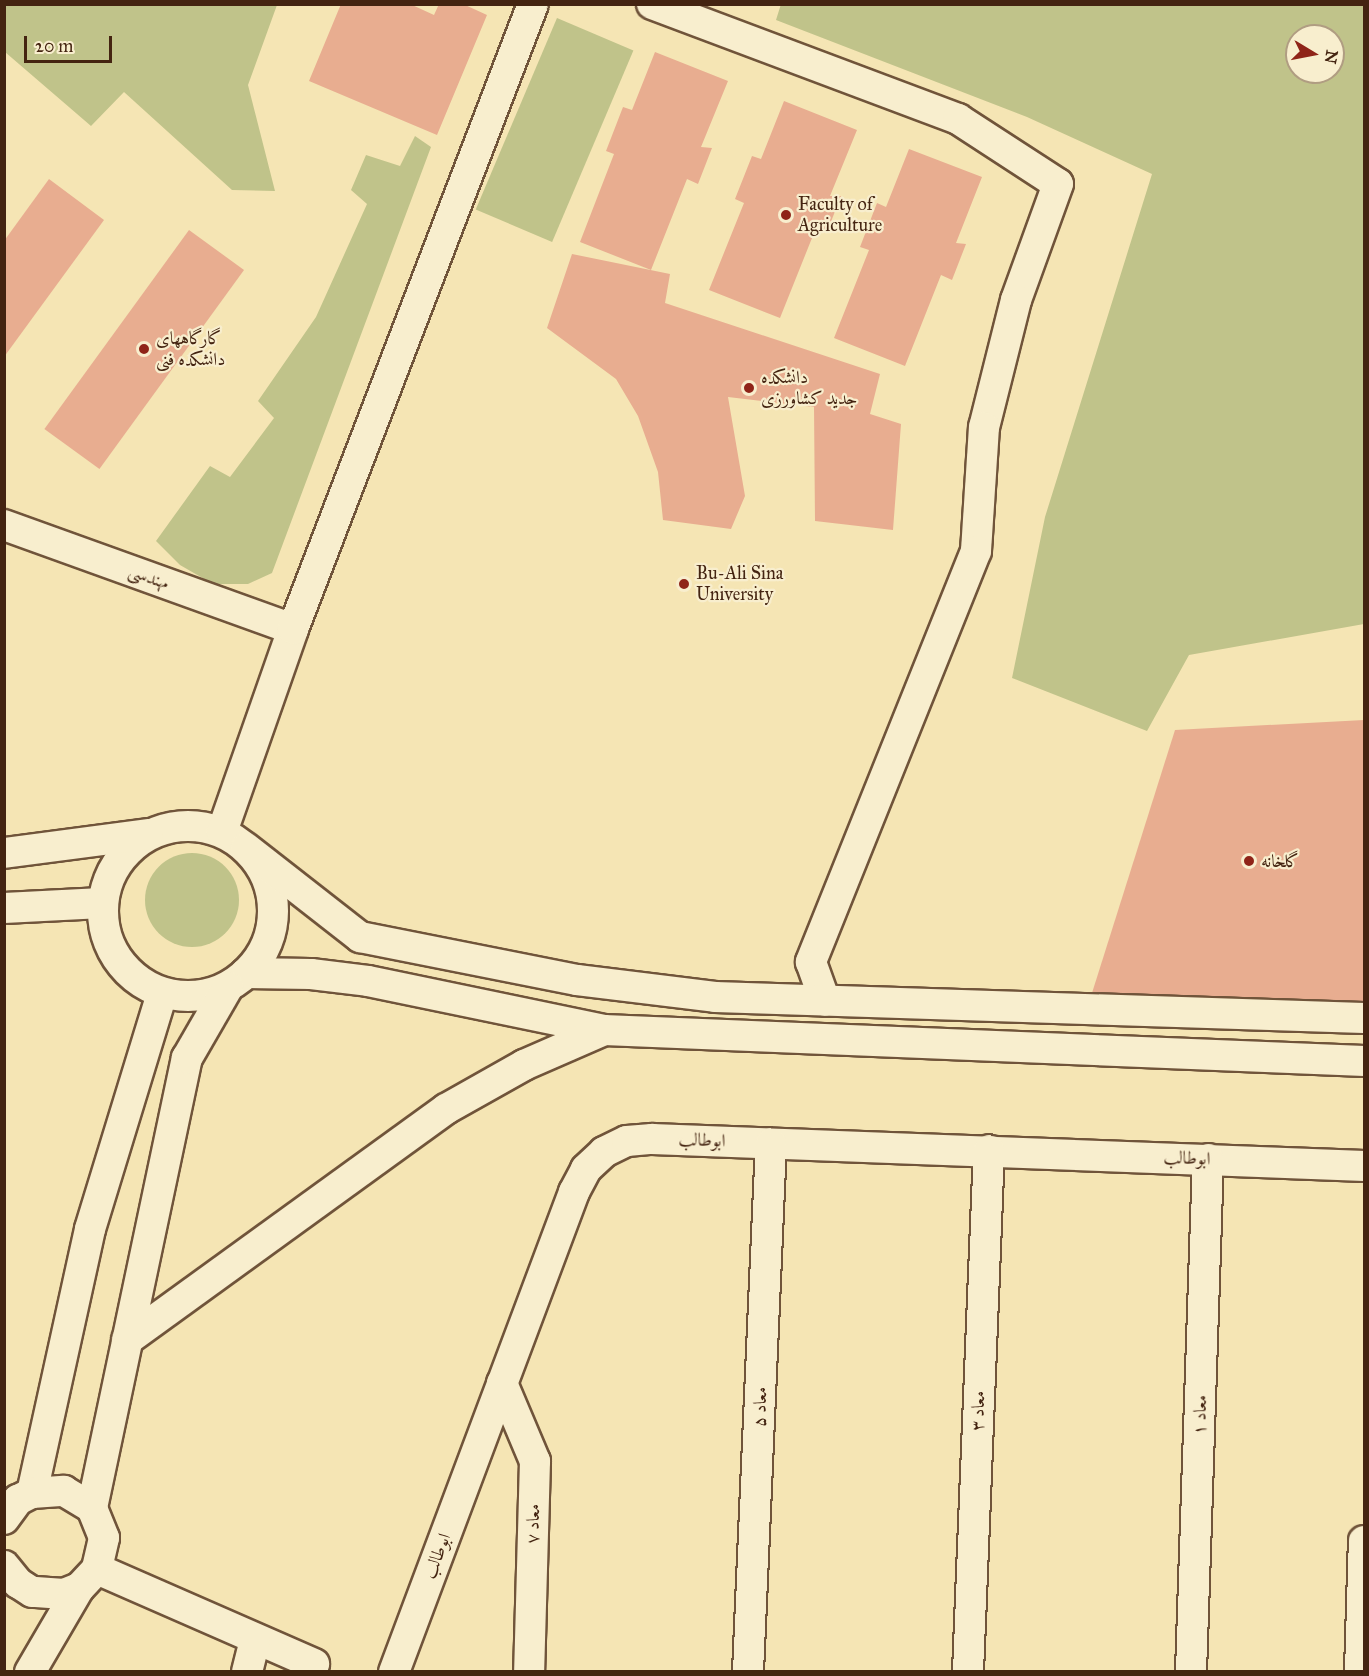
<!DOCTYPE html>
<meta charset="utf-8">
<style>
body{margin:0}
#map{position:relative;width:1369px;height:1676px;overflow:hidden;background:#f5e5b4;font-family:"IM FELL Great Primer",Amiri,serif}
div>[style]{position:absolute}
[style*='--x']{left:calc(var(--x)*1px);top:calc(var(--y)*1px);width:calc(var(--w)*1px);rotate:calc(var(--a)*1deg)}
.green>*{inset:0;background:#c0c38a;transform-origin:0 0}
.round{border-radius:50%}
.building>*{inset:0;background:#e8ad90;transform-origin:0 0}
.roads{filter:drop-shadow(2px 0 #70543a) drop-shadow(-2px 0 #70543a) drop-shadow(0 2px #70543a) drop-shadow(0 -2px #70543a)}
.minor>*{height:30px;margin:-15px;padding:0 15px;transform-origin:15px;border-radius:15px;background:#f8eece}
.minor>.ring{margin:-15px;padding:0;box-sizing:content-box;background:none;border:30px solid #f8eece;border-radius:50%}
.dots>*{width:16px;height:16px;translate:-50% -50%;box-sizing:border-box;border:3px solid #f8eece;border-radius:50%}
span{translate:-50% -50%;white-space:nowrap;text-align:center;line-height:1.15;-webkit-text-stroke:4.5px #f8eece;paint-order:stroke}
.poi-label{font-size:18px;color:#442411}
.left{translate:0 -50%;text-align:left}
.street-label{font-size:18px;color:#442411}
.frame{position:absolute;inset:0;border:6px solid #442411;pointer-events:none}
.north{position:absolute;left:1285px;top:24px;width:60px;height:60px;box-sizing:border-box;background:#f8eece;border:2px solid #b09d82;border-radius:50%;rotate:100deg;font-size:16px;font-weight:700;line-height:24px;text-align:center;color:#442411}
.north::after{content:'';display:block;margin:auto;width:21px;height:27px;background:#8f2418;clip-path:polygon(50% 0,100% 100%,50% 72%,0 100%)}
.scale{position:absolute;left:24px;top:36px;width:88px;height:27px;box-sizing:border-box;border:3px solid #442411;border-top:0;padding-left:8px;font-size:18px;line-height:21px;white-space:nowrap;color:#442411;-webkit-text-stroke:4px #f8eece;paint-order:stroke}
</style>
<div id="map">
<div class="green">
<i style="clip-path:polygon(5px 4px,277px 5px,248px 85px,275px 191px,232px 190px,124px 92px,91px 126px,5px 52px)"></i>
<i style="clip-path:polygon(evenodd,781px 4px,1364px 5px,1364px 624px,1189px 655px,1147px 731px,1012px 678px,1045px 517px,1152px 174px,1027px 117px,776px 20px,781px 4px,1297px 36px,1333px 36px,1333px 72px,1297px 72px,1297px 36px)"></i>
<i style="left:557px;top:18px;width:83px;height:208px;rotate:23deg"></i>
<i style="clip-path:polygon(415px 136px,431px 147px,272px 573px,248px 584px,213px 584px,180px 565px,156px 541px,210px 466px,230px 477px,274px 418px,258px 401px,316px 317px,367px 204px,351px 190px,366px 155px,400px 166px)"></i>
<i class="round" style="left:145px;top:853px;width:94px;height:94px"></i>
</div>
<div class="building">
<i style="clip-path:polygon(341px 4px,410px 4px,434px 15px,439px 4px,463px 4px,487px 15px,437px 135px,309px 81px)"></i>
<i style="clip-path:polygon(655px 52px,728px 81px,701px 147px,712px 148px,698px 184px,687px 179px,651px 270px,580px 242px,614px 154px,606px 151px,623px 107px,632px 110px)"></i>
<i style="clip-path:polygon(784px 101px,857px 130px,830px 196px,841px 196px,827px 232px,816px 228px,780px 318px,709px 290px,744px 203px,735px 199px,752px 156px,761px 159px)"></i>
<i style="clip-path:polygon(909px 149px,982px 177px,956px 243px,966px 244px,952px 280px,941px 275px,905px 366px,834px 338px,869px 250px,860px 247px,877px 203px,886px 207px)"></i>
<i style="clip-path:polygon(49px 179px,104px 220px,4px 357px,4px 241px)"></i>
<i style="left:189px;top:230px;width:68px;height:246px;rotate:36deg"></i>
<i style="clip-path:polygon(572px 254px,670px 274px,665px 303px,880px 374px,870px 414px,901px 424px,893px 530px,815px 521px,814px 407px,728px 397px,745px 496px,731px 529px,663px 520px,658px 472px,638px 416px,616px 379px,547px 328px)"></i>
<i style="clip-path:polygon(1364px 720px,1364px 1002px,1092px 993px,1175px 730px)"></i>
</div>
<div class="roads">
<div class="minor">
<i style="--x:652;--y:4;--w:327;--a:20.6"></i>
<i style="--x:958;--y:119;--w:119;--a:33"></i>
<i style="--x:1058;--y:184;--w:123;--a:109.9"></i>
<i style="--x:1016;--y:300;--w:131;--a:104.1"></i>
<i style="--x:984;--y:427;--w:124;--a:93.7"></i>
<i style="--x:976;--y:551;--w:443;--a:111.9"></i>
<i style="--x:811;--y:962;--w:41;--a:70.3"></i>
<i style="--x:4;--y:525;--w:307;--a:19.8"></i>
<i class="ring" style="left:103px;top:826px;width:140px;height:140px"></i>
<i style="--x:222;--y:832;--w:215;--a:-70.7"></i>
<i style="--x:293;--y:629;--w:669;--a:-68.99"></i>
<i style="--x:246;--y:848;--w:145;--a:38"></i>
<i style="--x:360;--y:937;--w:221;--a:11.2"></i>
<i style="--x:577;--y:980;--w:139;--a:7"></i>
<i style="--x:715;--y:997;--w:649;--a:1.85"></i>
<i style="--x:4;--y:853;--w:145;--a:-7.5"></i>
<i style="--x:4;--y:908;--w:98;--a:-2.9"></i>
<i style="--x:246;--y:973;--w:65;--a:0.9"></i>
<i style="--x:311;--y:974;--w:57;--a:7"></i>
<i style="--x:368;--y:981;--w:241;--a:11.7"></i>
<i style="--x:604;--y:1030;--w:761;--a:2.34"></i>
<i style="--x:127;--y:1340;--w:394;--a:-35.9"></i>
<i style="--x:446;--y:1109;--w:90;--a:-29.4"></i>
<i style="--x:524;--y:1065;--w:87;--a:-23.6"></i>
<i style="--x:502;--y:1383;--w:85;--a:67.1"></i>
<i style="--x:535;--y:1461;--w:211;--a:91.6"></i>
<i style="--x:32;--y:1493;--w:270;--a:-77.6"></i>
<i style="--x:90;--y:1229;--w:247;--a:-73"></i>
<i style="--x:92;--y:1508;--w:460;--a:-78.1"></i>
<i style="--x:187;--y:1058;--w:82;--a:-60"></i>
<i style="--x:4;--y:1519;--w:24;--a:-54"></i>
<i style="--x:18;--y:1500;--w:16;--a:-27"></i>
<i style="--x:32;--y:1493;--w:32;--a:-4"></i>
<i style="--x:64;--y:1491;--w:33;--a:31"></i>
<i style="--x:92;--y:1508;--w:32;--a:68"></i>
<i style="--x:104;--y:1538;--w:32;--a:103"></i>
<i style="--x:97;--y:1569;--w:26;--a:133"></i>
<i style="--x:79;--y:1588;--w:16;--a:158"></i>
<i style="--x:64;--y:1594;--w:32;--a:-176"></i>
<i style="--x:32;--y:1592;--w:17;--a:-147"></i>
<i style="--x:18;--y:1583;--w:22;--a:-129"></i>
<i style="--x:97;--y:1569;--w:237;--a:23.6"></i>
<i style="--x:30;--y:1672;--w:97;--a:-59.7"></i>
<i style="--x:247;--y:1672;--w:32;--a:-76"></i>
<i style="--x:394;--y:1672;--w:513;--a:-69.44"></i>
<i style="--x:574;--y:1192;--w:26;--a:-62"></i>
<i style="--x:586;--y:1169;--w:25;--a:-43"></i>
<i style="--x:604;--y:1152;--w:25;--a:-26"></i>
<i style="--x:627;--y:1141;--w:25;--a:-5"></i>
<i style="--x:652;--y:1139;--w:713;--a:2.17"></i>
<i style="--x:748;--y:1672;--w:529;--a:-87.51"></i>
<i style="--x:968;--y:1672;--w:522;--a:-87.7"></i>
<i style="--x:1191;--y:1672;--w:513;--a:-88.1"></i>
<i style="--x:1360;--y:1672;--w:131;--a:-88.3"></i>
</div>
</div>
<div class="dots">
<i style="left:786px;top:215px;background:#8f2418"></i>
<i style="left:144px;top:349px;background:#8f2418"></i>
<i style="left:749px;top:388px;background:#8f2418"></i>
<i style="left:684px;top:584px;background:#8f2418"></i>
<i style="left:1249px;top:861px;background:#8f2418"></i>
</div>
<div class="poi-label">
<span class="left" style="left:798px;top:215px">Faculty of<br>Agriculture</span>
<span class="left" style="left:156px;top:349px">گارگاههای<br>دانشکده فنی</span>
<span class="left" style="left:761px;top:388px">دانشکده<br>جدید کشاورزی</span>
<span class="left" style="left:696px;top:584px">Bu-Ali Sina<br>University</span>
<span class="left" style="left:1261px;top:861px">گلخانه</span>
</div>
<div class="street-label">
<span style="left:149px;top:577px;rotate:20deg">مهندسی</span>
<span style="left:702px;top:1140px;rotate:2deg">ابوطالب</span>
<span style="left:1187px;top:1158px;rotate:2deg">ابوطالب</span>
<span style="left:760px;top:1407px;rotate:-88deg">معاد ۵</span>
<span style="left:978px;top:1411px;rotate:-88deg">معاد ۳</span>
<span style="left:1200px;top:1415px;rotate:-88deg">معاد ۱</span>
<span style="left:533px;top:1524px;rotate:-88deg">معاد ۷</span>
<span style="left:437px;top:1556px;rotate:-69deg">ابوطالب</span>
</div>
<div class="frame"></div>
<div class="north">N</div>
<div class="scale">20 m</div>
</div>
